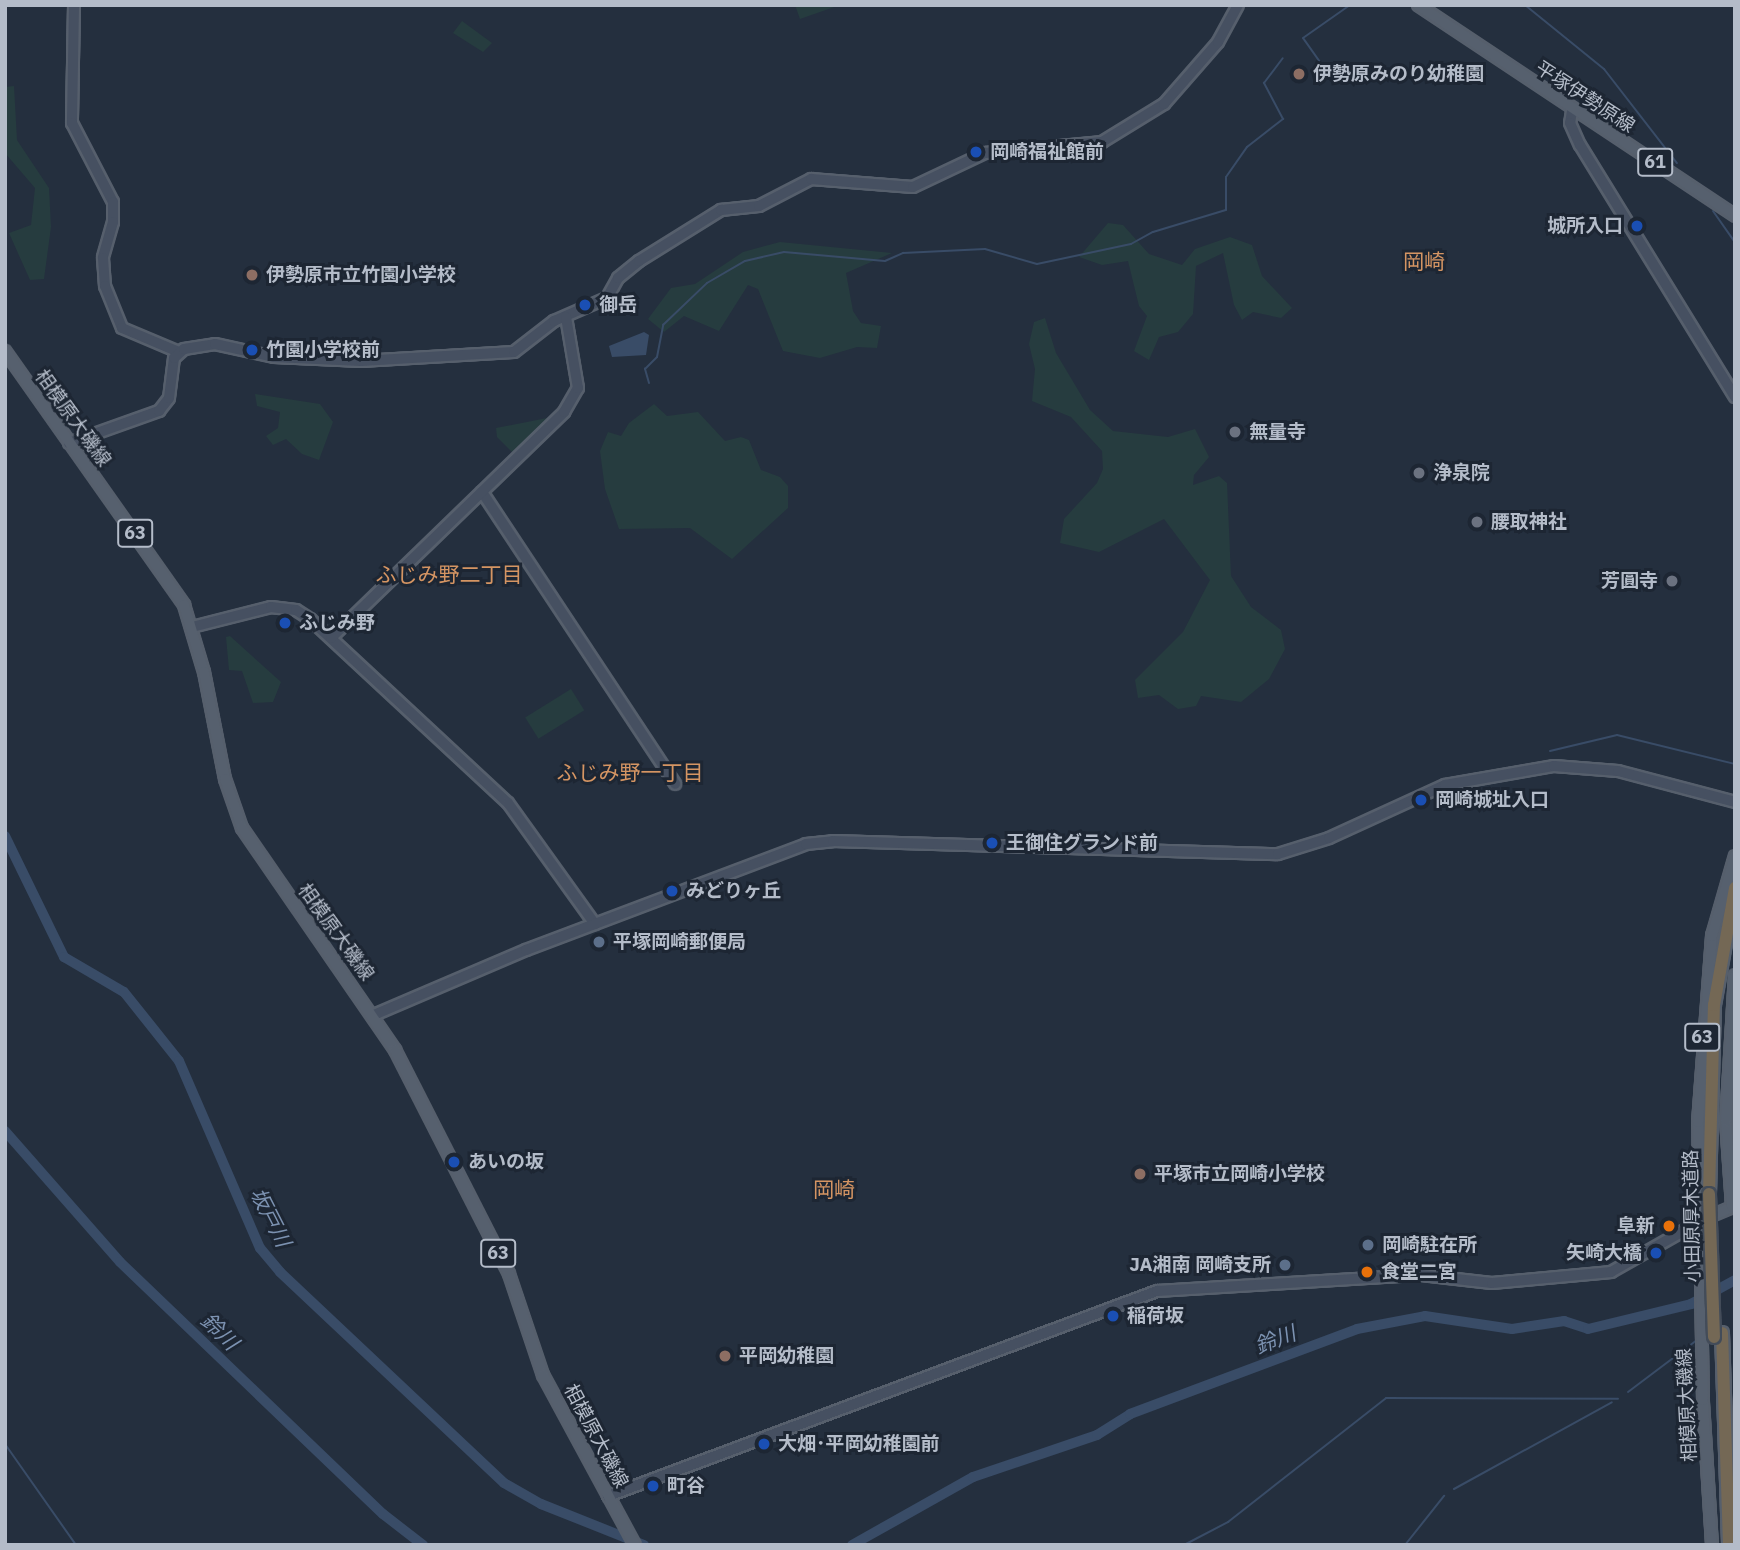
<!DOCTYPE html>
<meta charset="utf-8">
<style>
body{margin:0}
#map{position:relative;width:1740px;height:1550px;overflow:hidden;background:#242f3e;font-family:"IBM Plex Sans","Noto Sans JP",sans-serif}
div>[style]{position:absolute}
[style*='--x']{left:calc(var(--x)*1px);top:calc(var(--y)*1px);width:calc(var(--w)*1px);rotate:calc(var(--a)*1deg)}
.green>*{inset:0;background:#263c3f;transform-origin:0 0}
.water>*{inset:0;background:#394c67}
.stream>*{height:2px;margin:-1px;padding:0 1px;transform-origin:1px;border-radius:1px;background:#394c67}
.river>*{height:10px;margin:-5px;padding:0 5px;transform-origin:5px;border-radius:5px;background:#394c67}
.roads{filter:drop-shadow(2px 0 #565f6c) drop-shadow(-2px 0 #565f6c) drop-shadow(0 2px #565f6c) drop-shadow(0 -2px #565f6c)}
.secondary>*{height:10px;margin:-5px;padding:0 5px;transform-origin:5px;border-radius:5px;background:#465061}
.primary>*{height:10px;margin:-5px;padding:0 5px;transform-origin:5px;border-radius:5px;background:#56606e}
.highway>*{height:12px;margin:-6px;padding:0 6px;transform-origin:6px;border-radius:6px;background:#746855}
.bridges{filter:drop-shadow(2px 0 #434c59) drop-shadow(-2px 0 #434c59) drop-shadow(0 2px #434c59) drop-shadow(0 -2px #434c59)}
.highway-bridge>*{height:12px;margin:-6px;padding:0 6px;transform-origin:6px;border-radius:6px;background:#746855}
.dots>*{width:19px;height:19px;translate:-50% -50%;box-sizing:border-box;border:4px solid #1d2633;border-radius:50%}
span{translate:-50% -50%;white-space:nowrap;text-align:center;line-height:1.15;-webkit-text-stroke:6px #1d2633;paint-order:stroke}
.shield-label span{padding:2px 5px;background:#1d2633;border:2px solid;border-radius:5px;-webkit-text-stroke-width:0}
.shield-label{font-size:18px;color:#b4bcc9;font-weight:700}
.poi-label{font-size:19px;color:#b4bcc9;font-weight:700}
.left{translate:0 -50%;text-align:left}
.right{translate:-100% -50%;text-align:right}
.street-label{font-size:19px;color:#b4bcc9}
.neighbourhood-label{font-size:21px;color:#d59563}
.water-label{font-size:21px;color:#7c92b1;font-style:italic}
.frame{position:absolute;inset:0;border:7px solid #b4bcc9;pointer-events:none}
</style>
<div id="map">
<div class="green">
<i style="clip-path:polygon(795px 5px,840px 5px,800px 19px)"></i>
<i style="clip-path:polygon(462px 21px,492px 43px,483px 52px,453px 33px)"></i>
<i style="clip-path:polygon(14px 86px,17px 140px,49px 188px,51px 227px,44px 279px,30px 280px,9px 233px,31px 225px,35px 188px,5px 153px,5px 87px)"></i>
<i style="clip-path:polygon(1108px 223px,1123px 225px,1149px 254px,1182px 265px,1195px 249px,1230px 237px,1252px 245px,1262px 276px,1292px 308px,1281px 318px,1253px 312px,1242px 320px,1234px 305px,1223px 253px,1196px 266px,1193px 314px,1178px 332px,1159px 337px,1149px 360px,1134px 351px,1147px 316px,1139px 306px,1128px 261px,1102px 265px,1079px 257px)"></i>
<i style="clip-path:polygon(780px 242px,892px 253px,846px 273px,853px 311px,861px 323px,881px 326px,877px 348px,857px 347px,820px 358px,783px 351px,758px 289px,748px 285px,719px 331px,684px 316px,664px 332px,648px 319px,671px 288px,695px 284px,743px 252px)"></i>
<i style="clip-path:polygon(1045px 318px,1056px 353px,1090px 410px,1113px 431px,1168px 437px,1195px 429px,1209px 457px,1194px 475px,1193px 485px,1219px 476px,1227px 483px,1231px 576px,1251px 607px,1281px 630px,1285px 649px,1269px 679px,1241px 702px,1201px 696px,1196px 706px,1178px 709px,1159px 695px,1138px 698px,1135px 680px,1183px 632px,1210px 580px,1164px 519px,1099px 552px,1060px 543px,1064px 519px,1097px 483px,1103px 469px,1102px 451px,1071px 417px,1032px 401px,1035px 369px,1029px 344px,1034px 322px)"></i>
<i style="clip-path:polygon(255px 394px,320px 404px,333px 422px,319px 460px,302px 454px,286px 439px,273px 445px,266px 436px,278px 428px,280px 412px,257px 406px)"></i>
<i style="clip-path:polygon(654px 404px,667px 416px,698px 412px,725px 441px,741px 437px,749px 440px,761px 470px,780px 477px,788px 486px,788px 508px,732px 559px,690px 528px,619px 529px,605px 489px,600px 451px,608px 432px,621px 436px,629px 423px)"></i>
<i style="clip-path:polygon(547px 418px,548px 424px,518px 452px,513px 453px,497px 437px,496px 428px)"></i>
<i style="clip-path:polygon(230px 636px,281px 682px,273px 702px,253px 703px,242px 671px,229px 670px,226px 637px)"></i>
<i style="left:571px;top:689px;width:25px;height:54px;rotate:58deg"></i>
</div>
<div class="water">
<i style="clip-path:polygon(644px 332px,649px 335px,646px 355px,612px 357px,609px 346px)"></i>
</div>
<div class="stream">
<i style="--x:1525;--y:5;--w:102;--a:39"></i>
<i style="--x:1604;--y:69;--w:119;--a:52.2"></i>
<i style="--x:1332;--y:79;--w:50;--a:-125.3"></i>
<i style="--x:1303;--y:38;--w:57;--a:-35.1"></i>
<i style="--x:1713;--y:211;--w:38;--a:55"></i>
<i style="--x:649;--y:383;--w:15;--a:-106"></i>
<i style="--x:645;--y:369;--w:17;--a:-45"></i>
<i style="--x:657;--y:357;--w:33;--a:-79"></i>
<i style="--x:663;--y:325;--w:61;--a:-43.7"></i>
<i style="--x:707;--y:283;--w:44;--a:-30.1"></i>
<i style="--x:745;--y:261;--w:40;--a:-13"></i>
<i style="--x:784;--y:252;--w:101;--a:5.1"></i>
<i style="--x:885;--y:261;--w:20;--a:-24"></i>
<i style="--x:903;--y:253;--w:82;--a:-2.8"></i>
<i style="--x:985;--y:249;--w:54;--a:16.1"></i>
<i style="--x:1037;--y:264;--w:96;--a:-12"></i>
<i style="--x:1131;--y:244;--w:25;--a:-29"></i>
<i style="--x:1153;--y:232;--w:76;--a:-16.8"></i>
<i style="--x:1226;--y:210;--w:33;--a:-90"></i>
<i style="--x:1226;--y:177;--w:37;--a:-55"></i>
<i style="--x:1247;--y:147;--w:46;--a:-37.9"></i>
<i style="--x:1283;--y:119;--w:41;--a:-117.8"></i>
<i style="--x:1264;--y:83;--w:31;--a:-53"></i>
<i style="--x:1550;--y:751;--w:69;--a:-13.4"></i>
<i style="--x:1617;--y:735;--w:122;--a:13.8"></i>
<i style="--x:1628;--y:1392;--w:86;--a:-37"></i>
<i style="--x:5;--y:1444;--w:123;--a:54.9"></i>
<i style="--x:1454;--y:1489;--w:180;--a:-28.8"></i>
<i style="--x:1184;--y:1545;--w:50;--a:-27.6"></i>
<i style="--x:1228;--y:1522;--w:201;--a:-38.1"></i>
<i style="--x:1386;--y:1398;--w:232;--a:0.2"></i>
<i style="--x:1405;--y:1545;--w:63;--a:-51.5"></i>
</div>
<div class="river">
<i style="--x:5;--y:836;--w:135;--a:64"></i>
<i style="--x:64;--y:957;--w:69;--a:30.3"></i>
<i style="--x:124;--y:992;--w:88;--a:51.4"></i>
<i style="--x:179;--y:1061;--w:204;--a:66.6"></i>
<i style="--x:260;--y:1248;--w:31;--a:50"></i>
<i style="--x:280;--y:1272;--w:308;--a:43.3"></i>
<i style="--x:504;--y:1483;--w:43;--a:29.6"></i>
<i style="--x:541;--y:1504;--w:111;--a:21.7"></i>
<i style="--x:5;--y:1131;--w:174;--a:48.7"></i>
<i style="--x:120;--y:1262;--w:364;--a:43.8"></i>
<i style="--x:383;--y:1514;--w:51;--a:37.8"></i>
<i style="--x:852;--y:1545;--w:139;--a:-29.3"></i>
<i style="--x:973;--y:1477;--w:131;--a:-18.7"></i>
<i style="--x:1097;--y:1435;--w:39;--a:-32"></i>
<i style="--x:1130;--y:1414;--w:242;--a:-20.5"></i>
<i style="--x:1357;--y:1329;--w:69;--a:-10.8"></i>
<i style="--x:1425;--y:1316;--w:88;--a:8.5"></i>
<i style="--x:1512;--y:1329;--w:53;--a:-8.7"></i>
<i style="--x:1564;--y:1321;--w:25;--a:18"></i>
<i style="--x:1588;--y:1329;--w:106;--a:-13.6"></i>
<i style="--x:1691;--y:1304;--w:50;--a:-28.6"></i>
</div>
<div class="roads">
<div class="secondary">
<i style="--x:74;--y:5;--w:118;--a:91"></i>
<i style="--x:72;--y:123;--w:89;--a:62.6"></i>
<i style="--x:113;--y:202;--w:20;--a:90"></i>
<i style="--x:113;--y:222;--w:37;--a:106"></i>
<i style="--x:103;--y:258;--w:28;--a:86"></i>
<i style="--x:105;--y:286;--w:45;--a:68"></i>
<i style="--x:122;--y:328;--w:62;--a:22.8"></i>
<i style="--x:1572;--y:111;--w:12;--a:99"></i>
<i style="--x:1570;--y:123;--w:24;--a:66"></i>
<i style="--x:1580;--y:145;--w:296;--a:58.4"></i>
<i style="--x:69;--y:443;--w:96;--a:-19.6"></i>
<i style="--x:159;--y:411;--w:16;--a:-52"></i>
<i style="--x:169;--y:398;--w:40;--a:-82.9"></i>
<i style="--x:174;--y:358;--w:13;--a:-42"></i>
<i style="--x:184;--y:349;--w:31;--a:-9"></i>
<i style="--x:215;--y:344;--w:60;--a:12.4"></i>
<i style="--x:274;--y:357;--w:87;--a:2.6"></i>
<i style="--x:361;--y:361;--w:153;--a:-3.4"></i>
<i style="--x:514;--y:352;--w:51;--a:-37.8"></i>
<i style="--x:554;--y:321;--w:58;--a:-23.5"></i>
<i style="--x:607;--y:298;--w:23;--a:-61"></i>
<i style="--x:618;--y:278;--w:27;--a:-39"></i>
<i style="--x:639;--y:261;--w:97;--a:-31.9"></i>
<i style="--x:721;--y:210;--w:38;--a:-6"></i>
<i style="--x:759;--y:206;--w:59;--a:-27.4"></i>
<i style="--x:811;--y:179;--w:102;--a:4.5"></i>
<i style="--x:913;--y:187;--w:80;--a:-25.3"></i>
<i style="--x:985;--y:153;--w:118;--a:-5.4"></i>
<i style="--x:1102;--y:142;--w:73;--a:-31.5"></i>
<i style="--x:1164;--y:104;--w:82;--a:-48.9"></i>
<i style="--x:1218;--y:42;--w:42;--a:-61.6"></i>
<i style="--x:482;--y:492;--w:350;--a:56.5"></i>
<i style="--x:192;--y:627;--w:81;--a:-14.2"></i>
<i style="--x:271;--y:607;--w:25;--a:7"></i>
<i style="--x:296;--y:610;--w:17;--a:33"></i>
<i style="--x:310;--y:619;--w:270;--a:42.9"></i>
<i style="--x:508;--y:803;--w:149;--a:54.3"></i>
<i style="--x:331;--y:638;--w:325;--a:-44.1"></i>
<i style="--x:564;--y:412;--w:28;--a:-60"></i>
<i style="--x:578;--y:388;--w:72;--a:-99.6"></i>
<i style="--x:374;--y:1015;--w:165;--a:-23.2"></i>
<i style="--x:526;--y:950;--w:299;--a:-20.7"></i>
<i style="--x:806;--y:844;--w:27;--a:-6"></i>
<i style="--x:833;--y:841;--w:445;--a:1.7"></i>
<i style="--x:1278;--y:854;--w:53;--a:-17.4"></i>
<i style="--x:1329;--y:838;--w:128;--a:-24.6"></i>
<i style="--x:1445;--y:785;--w:111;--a:-9.9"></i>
<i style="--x:1554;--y:766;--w:64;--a:4.5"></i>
<i style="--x:1618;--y:771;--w:121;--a:14.8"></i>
<i style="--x:608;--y:1496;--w:586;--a:-20.48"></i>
<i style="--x:1157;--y:1291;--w:264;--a:-3.5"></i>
<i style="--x:1421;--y:1275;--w:71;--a:6.4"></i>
<i style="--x:1492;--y:1283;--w:120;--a:-5.3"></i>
<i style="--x:1611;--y:1272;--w:101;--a:-29.6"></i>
</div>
<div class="primary">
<i style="--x:1418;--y:5;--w:381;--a:33.6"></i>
<i style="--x:5;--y:351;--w:311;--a:54.8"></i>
<i style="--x:184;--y:605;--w:70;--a:73.4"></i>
<i style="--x:204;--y:672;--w:109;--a:78.9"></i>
<i style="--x:225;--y:779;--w:52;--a:70.9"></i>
<i style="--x:242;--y:828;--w:270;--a:55.4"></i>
<i style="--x:395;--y:1050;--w:251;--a:63"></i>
<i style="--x:509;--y:1274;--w:107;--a:71.4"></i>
<i style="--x:543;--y:1375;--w:193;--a:61.6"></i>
<i style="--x:1704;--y:1219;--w:30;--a:-23"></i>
<i style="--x:1732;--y:1207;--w:86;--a:-94"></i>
<i style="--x:1726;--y:1121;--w:146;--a:-86.5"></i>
<i style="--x:1712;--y:1545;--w:145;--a:-93.6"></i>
<i style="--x:1703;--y:1400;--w:278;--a:-91"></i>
<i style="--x:1698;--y:1122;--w:187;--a:-85.7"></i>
<i style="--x:1712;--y:936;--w:83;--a:-74"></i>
</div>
<div class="highway">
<i style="--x:1709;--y:1194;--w:189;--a:-88.5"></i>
<i style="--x:1714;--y:1005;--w:119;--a:-79.8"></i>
<i style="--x:1722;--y:1333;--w:212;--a:88.1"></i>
</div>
</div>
<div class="bridges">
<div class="highway-bridge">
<i style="--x:1709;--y:1194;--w:143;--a:88"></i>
</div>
</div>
<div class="dots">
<i style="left:1299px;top:74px;background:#8d6e63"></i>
<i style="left:976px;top:152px;background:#1a4fb4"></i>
<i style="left:1637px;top:226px;background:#1a4fb4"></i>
<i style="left:252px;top:275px;background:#8d6e63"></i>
<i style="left:585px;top:305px;background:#1a4fb4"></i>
<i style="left:252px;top:350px;background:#1a4fb4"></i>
<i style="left:1235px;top:432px;background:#6b7280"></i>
<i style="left:1419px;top:473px;background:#6b7280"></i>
<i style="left:1477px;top:522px;background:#6b7280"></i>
<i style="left:1672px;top:581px;background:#6b7280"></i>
<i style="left:285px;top:623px;background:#1a4fb4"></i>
<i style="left:1421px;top:800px;background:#1a4fb4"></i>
<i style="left:992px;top:843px;background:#1a4fb4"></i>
<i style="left:672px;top:891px;background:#1a4fb4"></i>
<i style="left:599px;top:942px;background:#5c6f8a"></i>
<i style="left:454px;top:1162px;background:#1a4fb4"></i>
<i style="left:1140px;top:1174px;background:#8d6e63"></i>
<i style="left:1669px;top:1226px;background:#e8710a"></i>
<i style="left:1368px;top:1245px;background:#5c6f8a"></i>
<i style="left:1656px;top:1253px;background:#1a4fb4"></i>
<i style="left:1285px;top:1265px;background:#5c6f8a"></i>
<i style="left:1367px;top:1272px;background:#e8710a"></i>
<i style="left:1113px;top:1316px;background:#1a4fb4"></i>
<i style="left:725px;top:1356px;background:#8d6e63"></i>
<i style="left:764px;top:1444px;background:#1a4fb4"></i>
<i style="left:653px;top:1486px;background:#1a4fb4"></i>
</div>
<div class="shield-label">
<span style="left:1655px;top:162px">61</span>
<span style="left:135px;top:533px">63</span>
<span style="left:1702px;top:1037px">63</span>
<span style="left:498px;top:1253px">63</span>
</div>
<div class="poi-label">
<span class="left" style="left:1313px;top:74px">伊勢原みのり幼稚園</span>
<span class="left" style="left:990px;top:152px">岡崎福祉館前</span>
<span class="right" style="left:1623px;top:226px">城所入口</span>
<span class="left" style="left:266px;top:275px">伊勢原市立竹園小学校</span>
<span class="left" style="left:599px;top:305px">御岳</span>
<span class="left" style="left:266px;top:350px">竹園小学校前</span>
<span class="left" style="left:1249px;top:432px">無量寺</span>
<span class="left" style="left:1433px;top:473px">浄泉院</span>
<span class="left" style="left:1491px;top:522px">腰取神社</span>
<span class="right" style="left:1658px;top:581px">芳圓寺</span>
<span class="left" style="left:299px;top:623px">ふじみ野</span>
<span class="left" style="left:1435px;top:800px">岡崎城址入口</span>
<span class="left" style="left:1006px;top:843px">王御住グランド前</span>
<span class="left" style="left:686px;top:891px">みどりヶ丘</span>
<span class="left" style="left:613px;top:942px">平塚岡崎郵便局</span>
<span class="left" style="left:468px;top:1162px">あいの坂</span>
<span class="left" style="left:1154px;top:1174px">平塚市立岡崎小学校</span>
<span class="right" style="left:1655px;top:1226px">阜新</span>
<span class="left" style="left:1382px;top:1245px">岡崎駐在所</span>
<span class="right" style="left:1642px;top:1253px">矢崎大橋</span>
<span class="right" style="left:1271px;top:1265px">JA湘南 岡崎支所</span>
<span class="left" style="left:1381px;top:1272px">食堂二宮</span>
<span class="left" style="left:1127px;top:1316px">稲荷坂</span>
<span class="left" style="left:739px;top:1356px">平岡幼稚園</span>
<span class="left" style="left:778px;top:1444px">大畑･平岡幼稚園前</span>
<span class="left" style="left:667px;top:1486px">町谷</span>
</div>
<div class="street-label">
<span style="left:1585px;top:97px;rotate:33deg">平塚伊勢原線</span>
<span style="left:73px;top:418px;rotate:54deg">相模原大磯線</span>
<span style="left:336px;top:932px;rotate:54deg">相模原大磯線</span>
<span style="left:1692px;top:1216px;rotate:-91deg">小田原厚木道路</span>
<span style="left:1687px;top:1405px;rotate:-93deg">相模原大磯線</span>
<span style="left:596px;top:1436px;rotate:62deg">相模原大磯線</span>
</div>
<div class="neighbourhood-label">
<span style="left:1424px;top:261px">岡崎</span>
<span style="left:449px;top:574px">ふじみ野二丁目</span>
<span style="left:630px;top:772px">ふじみ野一丁目</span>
<span style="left:834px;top:1189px">岡崎</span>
</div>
<div class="water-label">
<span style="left:271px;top:1217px;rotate:63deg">坂戸川</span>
<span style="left:220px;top:1331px;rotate:44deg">鈴川</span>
<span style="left:1275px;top:1339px;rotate:-21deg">鈴川</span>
</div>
<div class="frame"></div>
</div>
